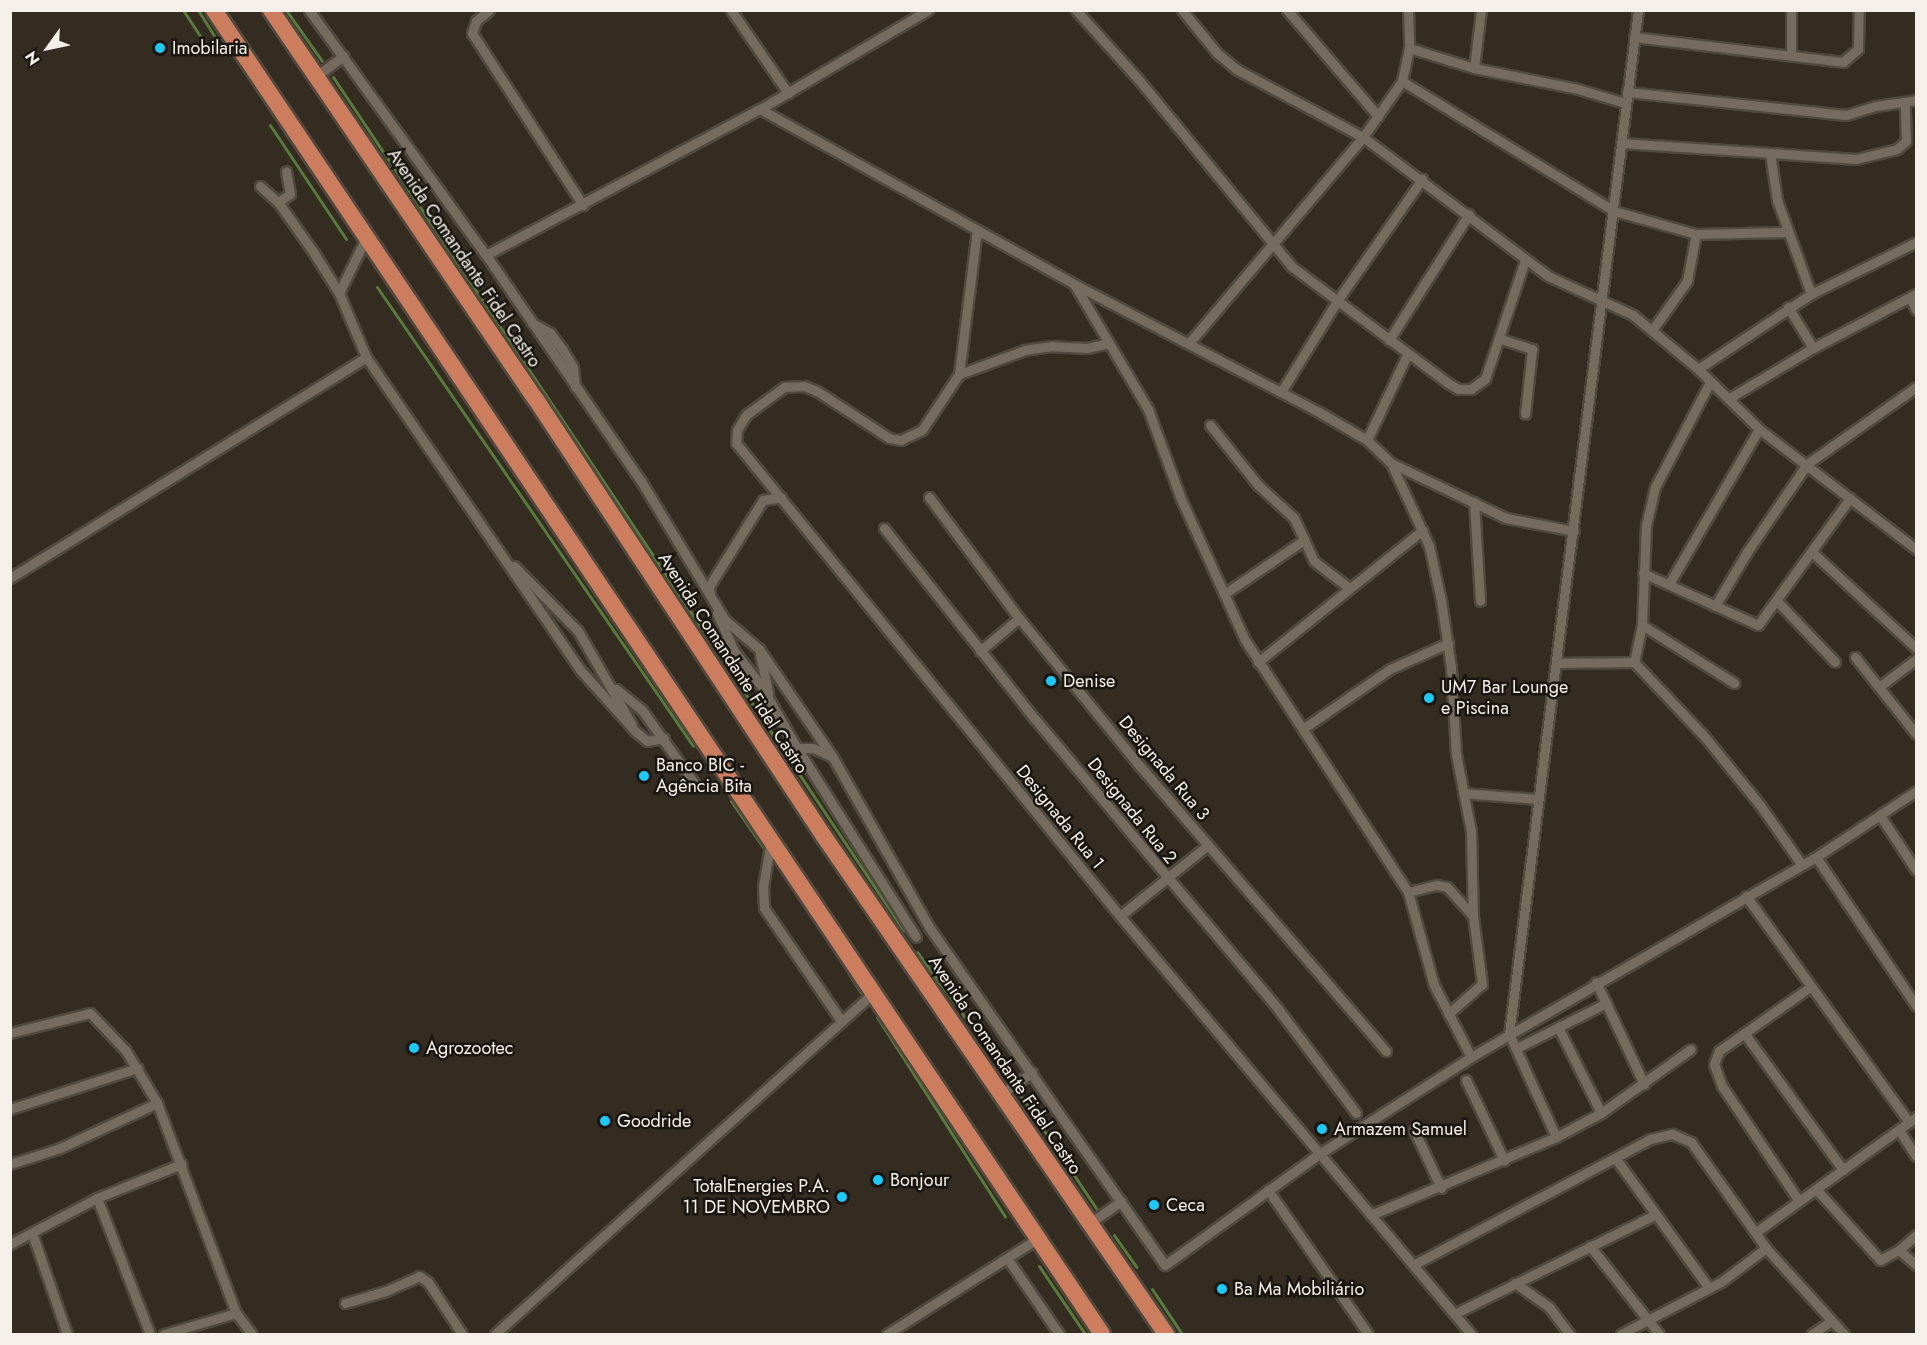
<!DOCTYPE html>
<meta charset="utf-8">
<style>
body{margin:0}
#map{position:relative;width:1927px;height:1345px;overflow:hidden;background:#342c21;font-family:Jost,sans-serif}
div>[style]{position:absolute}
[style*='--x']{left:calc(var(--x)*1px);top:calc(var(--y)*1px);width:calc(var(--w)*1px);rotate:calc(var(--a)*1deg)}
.stream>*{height:3px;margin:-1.5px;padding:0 1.5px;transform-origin:1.5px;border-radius:1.5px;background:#567b3b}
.roads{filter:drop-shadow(2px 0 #50493f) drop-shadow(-2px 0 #50493f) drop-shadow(0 2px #50493f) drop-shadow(0 -2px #50493f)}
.street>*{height:9px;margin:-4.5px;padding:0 4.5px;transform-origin:4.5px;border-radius:4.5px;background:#756b5f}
.highway>*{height:16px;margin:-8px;padding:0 8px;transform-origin:8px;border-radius:8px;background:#cc7d5e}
.dots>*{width:16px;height:16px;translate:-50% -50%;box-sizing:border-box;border:3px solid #191510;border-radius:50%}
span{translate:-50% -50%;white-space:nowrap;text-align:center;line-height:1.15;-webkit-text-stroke:5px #191510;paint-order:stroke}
.poi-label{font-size:18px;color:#f4efe8}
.left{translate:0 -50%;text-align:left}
.right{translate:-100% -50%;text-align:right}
.street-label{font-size:18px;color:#f4efe8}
.frame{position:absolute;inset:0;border:12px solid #f4efe8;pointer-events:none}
.north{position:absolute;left:18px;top:18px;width:60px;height:60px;-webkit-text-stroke:4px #191510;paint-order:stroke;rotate:237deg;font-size:16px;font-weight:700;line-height:24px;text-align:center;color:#f4efe8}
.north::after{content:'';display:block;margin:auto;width:21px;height:27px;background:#f4efe8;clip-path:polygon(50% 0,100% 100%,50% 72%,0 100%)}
</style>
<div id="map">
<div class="stream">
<i style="--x:183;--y:10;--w:45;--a:56.7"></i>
<i style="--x:208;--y:48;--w:19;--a:21"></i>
<i style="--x:198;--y:10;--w:51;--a:57.9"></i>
<i style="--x:286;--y:10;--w:62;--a:54.8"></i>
<i style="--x:333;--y:77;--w:1027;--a:56.23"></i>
<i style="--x:270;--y:125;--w:137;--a:56.3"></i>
<i style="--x:377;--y:287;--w:557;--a:55.45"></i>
<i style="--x:731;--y:801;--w:60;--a:55.2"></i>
<i style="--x:788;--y:882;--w:50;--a:56.3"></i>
<i style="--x:830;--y:944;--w:58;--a:57.7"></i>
<i style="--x:917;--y:952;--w:150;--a:53.7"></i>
<i style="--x:877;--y:1017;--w:237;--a:57.3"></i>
<i style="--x:1019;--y:1093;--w:142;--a:56.2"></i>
<i style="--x:1114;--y:1235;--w:39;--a:55"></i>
<i style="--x:1039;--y:1266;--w:82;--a:55.9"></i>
<i style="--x:1152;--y:1289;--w:54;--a:56.3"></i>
</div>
<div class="roads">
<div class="street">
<i style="--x:309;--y:10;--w:302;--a:54.2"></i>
<i style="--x:486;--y:255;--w:274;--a:55.6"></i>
<i style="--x:641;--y:481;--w:162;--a:58.9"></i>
<i style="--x:725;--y:620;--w:45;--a:40.5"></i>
<i style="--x:759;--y:649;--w:130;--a:55.7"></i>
<i style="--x:832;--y:756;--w:197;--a:60.4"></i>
<i style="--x:929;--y:927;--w:412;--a:55.1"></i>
<i style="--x:1165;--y:1265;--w:190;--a:-35.8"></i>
<i style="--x:1319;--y:1154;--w:180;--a:-32.5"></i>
<i style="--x:1471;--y:1057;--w:399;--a:-30.1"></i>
<i style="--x:1816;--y:857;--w:120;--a:-33.4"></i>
<i style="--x:489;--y:10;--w:17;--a:140"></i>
<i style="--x:476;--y:21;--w:13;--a:108"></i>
<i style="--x:472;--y:33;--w:205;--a:57.2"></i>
<i style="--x:731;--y:10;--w:101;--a:55.5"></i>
<i style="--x:1076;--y:10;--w:94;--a:48"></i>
<i style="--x:1139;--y:80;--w:240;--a:50.7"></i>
<i style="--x:1291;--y:266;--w:196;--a:36.7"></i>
<i style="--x:1448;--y:383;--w:12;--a:31"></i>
<i style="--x:1458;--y:389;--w:13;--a:0"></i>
<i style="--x:1471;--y:389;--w:17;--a:-36"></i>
<i style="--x:1485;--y:379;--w:126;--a:-71.4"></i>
<i style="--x:1182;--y:10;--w:55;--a:50.9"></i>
<i style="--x:1217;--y:53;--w:25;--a:40"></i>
<i style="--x:1236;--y:69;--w:144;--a:28.2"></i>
<i style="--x:1363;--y:137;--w:231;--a:36.9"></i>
<i style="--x:1548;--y:276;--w:94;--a:24.6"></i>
<i style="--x:1633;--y:315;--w:85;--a:39.7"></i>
<i style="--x:1698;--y:369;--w:86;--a:44.5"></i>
<i style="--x:1759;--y:429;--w:198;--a:37.4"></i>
<i style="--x:1287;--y:10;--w:140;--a:49.4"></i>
<i style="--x:1408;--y:10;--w:38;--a:88"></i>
<i style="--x:1409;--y:48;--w:68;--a:17.1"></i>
<i style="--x:1474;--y:68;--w:106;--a:11.4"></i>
<i style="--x:1578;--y:89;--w:49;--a:16.6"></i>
<i style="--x:1634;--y:37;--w:210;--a:6.8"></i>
<i style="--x:1843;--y:62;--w:20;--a:-41"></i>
<i style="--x:1858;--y:49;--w:39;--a:-89"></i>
<i style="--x:1791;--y:54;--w:44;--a:-90"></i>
<i style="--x:1474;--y:68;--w:58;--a:-83.1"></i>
<i style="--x:316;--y:76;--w:34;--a:-36"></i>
<i style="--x:1402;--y:81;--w:249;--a:31.5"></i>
<i style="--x:1614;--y:211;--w:85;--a:15.7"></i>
<i style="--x:1696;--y:234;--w:91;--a:-1.3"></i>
<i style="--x:1627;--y:92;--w:220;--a:6"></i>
<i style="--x:1846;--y:115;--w:31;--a:-17"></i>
<i style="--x:1876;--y:106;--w:40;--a:-8.5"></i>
<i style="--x:760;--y:109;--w:359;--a:29.1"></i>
<i style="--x:1074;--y:284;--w:276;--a:27.6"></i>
<i style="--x:1319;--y:412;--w:56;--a:30.3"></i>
<i style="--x:1367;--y:440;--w:33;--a:44"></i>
<i style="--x:1391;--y:463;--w:91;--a:65.4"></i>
<i style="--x:1429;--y:546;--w:55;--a:77.5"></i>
<i style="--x:1441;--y:600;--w:69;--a:81.6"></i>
<i style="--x:1451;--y:668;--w:86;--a:86.7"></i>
<i style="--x:1456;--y:754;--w:78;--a:79"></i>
<i style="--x:1471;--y:831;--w:85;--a:88.7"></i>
<i style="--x:1473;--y:916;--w:69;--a:82.5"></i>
<i style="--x:1482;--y:984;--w:45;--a:138.6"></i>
<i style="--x:1621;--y:143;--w:149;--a:3.8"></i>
<i style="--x:1770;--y:153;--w:48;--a:81.5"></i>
<i style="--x:1777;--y:200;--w:100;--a:70.1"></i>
<i style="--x:1770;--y:153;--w:86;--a:4"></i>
<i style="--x:1856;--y:159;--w:42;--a:-13.7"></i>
<i style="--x:1897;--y:149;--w:12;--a:-42"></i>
<i style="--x:1906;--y:141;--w:38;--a:-92"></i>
<i style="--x:260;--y:186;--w:24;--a:42"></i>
<i style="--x:278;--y:202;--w:62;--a:54.8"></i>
<i style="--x:314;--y:253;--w:47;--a:58"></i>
<i style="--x:339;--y:293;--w:69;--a:67.1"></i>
<i style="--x:366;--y:357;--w:382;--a:55.6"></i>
<i style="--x:582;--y:672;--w:81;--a:48"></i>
<i style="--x:636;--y:732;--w:14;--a:39"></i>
<i style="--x:647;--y:741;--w:17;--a:-10"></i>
<i style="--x:278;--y:202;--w:14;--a:-34"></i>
<i style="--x:290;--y:194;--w:23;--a:-100"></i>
<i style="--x:486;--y:255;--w:310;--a:-28.1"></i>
<i style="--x:760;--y:109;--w:195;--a:-30.5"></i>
<i style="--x:1074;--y:284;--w:145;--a:59.4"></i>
<i style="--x:1148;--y:409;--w:96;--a:69.9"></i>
<i style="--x:1181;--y:499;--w:155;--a:65.6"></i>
<i style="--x:1245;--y:640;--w:300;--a:57.1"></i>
<i style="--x:1408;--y:892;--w:97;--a:74.4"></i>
<i style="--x:1434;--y:985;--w:81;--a:62.8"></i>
<i style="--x:339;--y:293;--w:59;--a:-63.9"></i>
<i style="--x:1910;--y:297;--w:14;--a:65"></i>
<i style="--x:1788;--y:307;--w:48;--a:58.6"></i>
<i style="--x:532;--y:323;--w:21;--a:29"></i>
<i style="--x:550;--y:333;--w:20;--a:53"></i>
<i style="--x:562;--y:349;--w:21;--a:59"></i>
<i style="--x:573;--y:367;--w:20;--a:84"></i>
<i style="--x:1653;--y:329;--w:59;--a:-54.7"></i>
<i style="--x:1687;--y:281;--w:48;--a:-79.2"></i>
<i style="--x:1501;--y:339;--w:33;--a:18"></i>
<i style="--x:1532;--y:349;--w:65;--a:96.1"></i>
<i style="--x:1389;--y:340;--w:149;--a:-57.6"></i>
<i style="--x:1109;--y:343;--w:23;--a:167"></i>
<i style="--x:1087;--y:348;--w:35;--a:-177"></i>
<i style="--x:1052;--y:346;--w:27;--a:172"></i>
<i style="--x:1025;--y:350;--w:70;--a:160"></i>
<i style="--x:959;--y:374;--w:67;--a:123.5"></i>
<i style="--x:922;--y:430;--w:23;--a:155"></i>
<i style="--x:901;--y:440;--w:12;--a:-171"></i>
<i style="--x:889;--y:438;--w:86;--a:-146.9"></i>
<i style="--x:817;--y:391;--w:14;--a:-159"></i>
<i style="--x:804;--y:386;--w:20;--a:177"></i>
<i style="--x:784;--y:387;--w:47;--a:143.6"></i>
<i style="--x:746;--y:415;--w:17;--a:121"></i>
<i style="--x:737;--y:430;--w:13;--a:94"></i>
<i style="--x:736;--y:443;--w:609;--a:50.93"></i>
<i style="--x:1120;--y:916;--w:546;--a:49.98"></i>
<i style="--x:1189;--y:343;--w:270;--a:-49.8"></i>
<i style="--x:1363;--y:137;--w:68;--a:-55.1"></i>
<i style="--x:1402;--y:81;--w:34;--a:-78"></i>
<i style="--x:1698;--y:369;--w:136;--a:-33.6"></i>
<i style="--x:1811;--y:294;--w:117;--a:-26.3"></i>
<i style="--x:959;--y:374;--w:145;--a:-82.9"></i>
<i style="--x:1710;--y:382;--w:119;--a:117.6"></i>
<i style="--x:1655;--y:487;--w:39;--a:103"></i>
<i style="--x:1646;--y:525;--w:100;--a:92.3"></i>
<i style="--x:1642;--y:625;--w:38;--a:102"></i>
<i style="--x:1634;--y:662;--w:102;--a:46.6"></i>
<i style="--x:1704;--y:736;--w:89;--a:50.9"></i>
<i style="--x:1760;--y:805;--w:73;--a:55"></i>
<i style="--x:1281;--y:392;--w:107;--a:-58.4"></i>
<i style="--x:1337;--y:301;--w:149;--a:-55.1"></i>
<i style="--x:1728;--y:399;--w:99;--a:-31"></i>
<i style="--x:1813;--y:348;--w:116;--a:-27.7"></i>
<i style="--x:1210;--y:425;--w:77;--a:51.3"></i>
<i style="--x:1258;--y:485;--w:49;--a:42.5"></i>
<i style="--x:1294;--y:518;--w:47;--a:65.1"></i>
<i style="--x:1314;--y:561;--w:44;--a:37.6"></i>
<i style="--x:1367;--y:440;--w:94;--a:-64.8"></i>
<i style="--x:1391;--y:463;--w:127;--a:25.6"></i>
<i style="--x:1506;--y:518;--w:69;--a:10.8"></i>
<i style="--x:929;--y:497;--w:151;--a:53.4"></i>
<i style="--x:1019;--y:618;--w:190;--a:50.8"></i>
<i style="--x:1139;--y:765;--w:378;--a:49.2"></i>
<i style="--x:1474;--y:502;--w:99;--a:86.5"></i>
<i style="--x:884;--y:528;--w:243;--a:51.7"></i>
<i style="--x:1035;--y:719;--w:378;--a:50"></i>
<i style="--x:1278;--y:1009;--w:130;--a:53.1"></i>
<i style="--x:1812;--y:552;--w:142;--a:42.7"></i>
<i style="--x:514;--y:566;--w:91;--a:45.4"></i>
<i style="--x:578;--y:631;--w:108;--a:60.1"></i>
<i style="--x:1643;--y:573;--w:126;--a:24.3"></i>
<i style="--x:1758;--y:625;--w:157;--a:-54.1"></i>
<i style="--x:10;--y:578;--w:419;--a:-31.8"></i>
<i style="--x:1669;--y:584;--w:179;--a:-59.9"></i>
<i style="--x:710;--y:592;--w:4;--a:-117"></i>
<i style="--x:708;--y:588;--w:104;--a:-58"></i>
<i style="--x:763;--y:500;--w:18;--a:-9"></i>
<i style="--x:1224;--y:594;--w:97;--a:-34"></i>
<i style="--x:1777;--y:601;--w:84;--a:46.4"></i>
<i style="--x:1715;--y:606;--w:63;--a:-59.3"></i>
<i style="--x:1747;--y:552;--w:107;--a:-55.7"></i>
<i style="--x:1807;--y:464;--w:133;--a:-35.2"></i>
<i style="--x:717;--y:613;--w:42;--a:65.9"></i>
<i style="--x:734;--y:651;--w:46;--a:52.1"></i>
<i style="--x:762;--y:687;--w:70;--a:60.2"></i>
<i style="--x:797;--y:748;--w:16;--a:0"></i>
<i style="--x:813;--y:748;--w:20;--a:24"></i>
<i style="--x:1642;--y:625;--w:109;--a:32.2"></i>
<i style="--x:980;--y:651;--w:51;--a:-40.2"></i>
<i style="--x:760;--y:654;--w:40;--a:78"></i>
<i style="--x:1855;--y:657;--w:98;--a:51.6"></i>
<i style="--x:1258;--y:662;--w:211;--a:-38.7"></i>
<i style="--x:1558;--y:663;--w:76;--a:-0.8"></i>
<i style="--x:1879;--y:687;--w:46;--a:-37.1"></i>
<i style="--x:616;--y:689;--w:33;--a:39"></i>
<i style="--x:642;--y:710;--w:93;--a:54.6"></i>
<i style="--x:1304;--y:728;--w:104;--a:-34.5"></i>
<i style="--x:1390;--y:669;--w:64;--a:-24.1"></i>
<i style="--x:797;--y:748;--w:223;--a:57.8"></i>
<i style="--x:1463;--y:793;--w:75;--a:4.6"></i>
<i style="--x:1881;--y:817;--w:64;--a:56.6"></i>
<i style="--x:771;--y:840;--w:48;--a:99.7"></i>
<i style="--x:763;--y:887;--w:21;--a:87"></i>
<i style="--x:764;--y:908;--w:135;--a:55.6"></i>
<i style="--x:1816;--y:857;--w:179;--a:56.1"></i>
<i style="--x:1408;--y:892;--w:30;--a:-14"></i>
<i style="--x:1437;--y:885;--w:10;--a:11"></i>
<i style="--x:1447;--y:887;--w:39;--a:48"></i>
<i style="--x:1746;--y:896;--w:279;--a:54.2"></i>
<i style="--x:1120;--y:916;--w:113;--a:-38.9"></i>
<i style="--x:1596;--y:982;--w:113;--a:64.8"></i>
<i style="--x:1558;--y:1027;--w:96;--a:63.4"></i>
<i style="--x:10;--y:1033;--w:82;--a:-14"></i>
<i style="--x:90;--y:1013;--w:52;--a:46.5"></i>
<i style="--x:126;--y:1051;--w:61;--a:59.2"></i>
<i style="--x:157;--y:1103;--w:224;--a:69.4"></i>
<i style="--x:236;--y:1313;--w:26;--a:53"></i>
<i style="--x:1744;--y:1033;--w:169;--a:54.1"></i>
<i style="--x:1517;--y:1048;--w:100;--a:-26.8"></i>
<i style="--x:1466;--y:1080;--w:89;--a:64.6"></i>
<i style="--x:1001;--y:1094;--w:38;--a:-35"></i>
<i style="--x:10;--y:1109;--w:134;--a:-17.8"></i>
<i style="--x:1414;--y:1130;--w:64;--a:65"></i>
<i style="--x:1899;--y:1130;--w:31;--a:57"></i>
<i style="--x:1556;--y:1137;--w:113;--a:-114.5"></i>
<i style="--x:1509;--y:1034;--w:1032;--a:-82.82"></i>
<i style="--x:1616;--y:1159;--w:159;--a:54.2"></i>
<i style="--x:10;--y:1164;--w:52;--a:-17.7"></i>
<i style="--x:60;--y:1148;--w:107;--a:-24.9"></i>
<i style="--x:1816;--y:1189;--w:96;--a:48"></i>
<i style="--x:1880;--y:1260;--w:21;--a:-28"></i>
<i style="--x:1899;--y:1250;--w:23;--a:41"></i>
<i style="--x:1268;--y:1190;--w:175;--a:55.2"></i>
<i style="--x:97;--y:1198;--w:146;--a:68.7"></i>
<i style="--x:1799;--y:1201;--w:138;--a:-123.8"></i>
<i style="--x:1722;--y:1086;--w:23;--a:-110"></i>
<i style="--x:1714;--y:1064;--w:14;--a:-69"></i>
<i style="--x:1719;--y:1051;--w:111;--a:-35.1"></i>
<i style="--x:1373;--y:1214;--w:199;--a:-22.8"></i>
<i style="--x:1556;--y:1137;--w:51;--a:-28.1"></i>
<i style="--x:1601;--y:1113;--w:110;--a:-35.4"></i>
<i style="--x:1090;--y:1223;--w:38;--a:-35"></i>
<i style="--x:1756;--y:1232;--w:197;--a:-35.7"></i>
<i style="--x:32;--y:1233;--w:107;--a:70.9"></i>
<i style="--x:10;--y:1244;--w:98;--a:-27.9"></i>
<i style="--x:97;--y:1198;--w:91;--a:-22"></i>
<i style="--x:1590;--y:1246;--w:112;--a:51.9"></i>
<i style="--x:1899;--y:1250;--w:23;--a:-41"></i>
<i style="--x:1007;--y:1258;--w:92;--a:55.6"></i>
<i style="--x:1413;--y:1265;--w:268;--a:-28"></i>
<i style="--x:1650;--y:1139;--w:23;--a:-13"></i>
<i style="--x:1672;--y:1134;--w:21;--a:23"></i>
<i style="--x:1691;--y:1142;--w:130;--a:54.7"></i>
<i style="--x:1766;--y:1248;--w:116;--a:47.8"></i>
<i style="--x:1515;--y:1283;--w:42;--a:35.2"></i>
<i style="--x:1549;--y:1307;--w:34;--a:53"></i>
<i style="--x:345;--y:1303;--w:43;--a:-16.3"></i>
<i style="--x:386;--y:1291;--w:36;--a:-24"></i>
<i style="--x:419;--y:1276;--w:11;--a:34"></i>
<i style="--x:428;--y:1282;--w:62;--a:56.8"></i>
<i style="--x:1454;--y:1314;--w:225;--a:-26.3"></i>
<i style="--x:164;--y:1334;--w:75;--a:-16.3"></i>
<i style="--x:495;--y:1334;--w:509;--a:-42.05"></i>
<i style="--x:887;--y:1334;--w:179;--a:-32.4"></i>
<i style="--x:1621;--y:1334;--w:113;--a:-27.5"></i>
<i style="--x:1721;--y:1282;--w:56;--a:-37.1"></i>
<i style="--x:1812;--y:1334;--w:23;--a:-34"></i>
</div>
<div class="highway">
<i style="--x:214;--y:10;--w:1594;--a:56.15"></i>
<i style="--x:271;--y:10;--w:469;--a:55.8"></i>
<i style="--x:535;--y:398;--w:523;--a:56.61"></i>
<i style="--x:823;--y:835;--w:606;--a:55.5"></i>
</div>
</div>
<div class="dots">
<i style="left:160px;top:48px;background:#1bcafc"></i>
<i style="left:1051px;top:681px;background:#1bcafc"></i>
<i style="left:1429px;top:698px;background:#1bcafc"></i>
<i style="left:644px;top:776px;background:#1bcafc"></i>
<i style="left:414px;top:1048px;background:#1bcafc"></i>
<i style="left:605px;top:1121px;background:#1bcafc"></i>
<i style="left:1322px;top:1129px;background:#1bcafc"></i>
<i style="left:878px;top:1180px;background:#1bcafc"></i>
<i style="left:842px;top:1197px;background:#1bcafc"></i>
<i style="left:1154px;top:1205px;background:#1bcafc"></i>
<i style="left:1222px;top:1289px;background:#1bcafc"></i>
</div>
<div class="poi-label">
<span class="left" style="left:172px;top:48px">Imobilaria</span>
<span class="left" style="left:1063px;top:681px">Denise</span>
<span class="left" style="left:1441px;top:698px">UM7 Bar Lounge<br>e Piscina</span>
<span class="left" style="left:656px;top:776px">Banco BIC -<br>Agência Bita</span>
<span class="left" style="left:426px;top:1048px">Agrozootec</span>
<span class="left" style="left:617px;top:1121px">Goodride</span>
<span class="left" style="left:1334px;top:1129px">Armazem Samuel</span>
<span class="left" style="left:890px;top:1180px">Bonjour</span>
<span class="right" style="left:830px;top:1197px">TotalEnergies P.A.<br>11 DE NOVEMBRO</span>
<span class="left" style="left:1166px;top:1205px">Ceca</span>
<span class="left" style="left:1234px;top:1289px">Ba Ma Mobiliário</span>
</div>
<div class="street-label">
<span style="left:464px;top:258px;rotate:56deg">Avenida Comandante Fidel Castro</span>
<span style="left:733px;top:663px;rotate:57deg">Avenida Comandante Fidel Castro</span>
<span style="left:1164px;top:768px;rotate:50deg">Designada Rua 3</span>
<span style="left:1132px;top:811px;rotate:51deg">Designada Rua 2</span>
<span style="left:1060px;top:817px;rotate:51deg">Designada Rua 1</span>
<span style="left:1005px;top:1065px;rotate:56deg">Avenida Comandante Fidel Castro</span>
</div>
<div class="frame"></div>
<div class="north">N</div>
</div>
